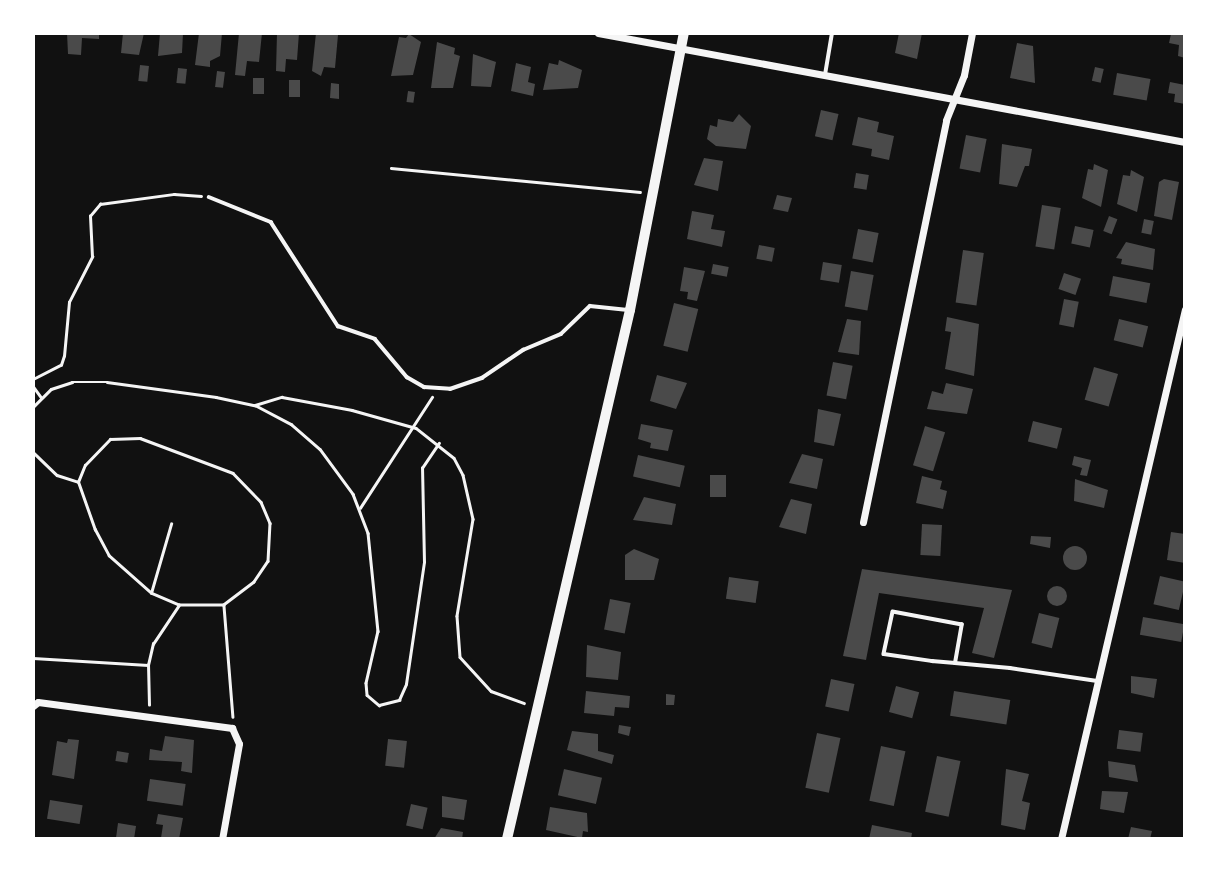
<!DOCTYPE html>
<style>
body{margin:0}
#map{position:relative;width:1218px;height:872px;overflow:hidden;background:#111;font-family:"Libre Baskerville",serif}
div>[style]{position:absolute}
[style*='--x']{left:calc(var(--x)*1px);top:calc(var(--y)*1px);width:calc(var(--w)*1px);rotate:calc(var(--a)*1deg)}
.building>*{inset:0;background:#4a4a4a;transform-origin:0 0}
.round{border-radius:50%}
.path>*{height:2.5px;margin:-1.25px;padding:0 1.25px;transform-origin:1.25px;border-radius:1.25px;background:#f5f5f5}
.service>*{height:3.5px;margin:-1.75px;padding:0 1.75px;transform-origin:1.75px;border-radius:1.75px;background:#f5f5f5}
.minor>*{height:7px;margin:-3.5px;padding:0 3.5px;transform-origin:3.5px;border-radius:3.5px;background:#f5f5f5}
.secondary>*{height:10px;margin:-5px;padding:0 5px;transform-origin:5px;border-radius:5px;background:#f5f5f5}
span{translate:-50% -50%;white-space:nowrap;text-align:center;line-height:1.15;-webkit-text-stroke:6px #fff;paint-order:stroke}
.frame{position:absolute;inset:0;border:35px solid #fff;pointer-events:none}
</style>
<div id="map">
<div class="building">
<i style="clip-path:polygon(67px 33px,99px 33px,99px 39px,82px 38px,81px 55px,68px 54px)"></i>
<i style="clip-path:polygon(123px 33px,144px 33px,139px 55px,121px 53px)"></i>
<i style="clip-path:polygon(160px 33px,183px 33px,182px 53px,158px 56px)"></i>
<i style="clip-path:polygon(199px 33px,222px 33px,220px 56px,210px 61px,210px 67px,195px 65px)"></i>
<i style="clip-path:polygon(239px 33px,262px 33px,259px 62px,247px 61px,245px 76px,235px 75px)"></i>
<i style="clip-path:polygon(277px 33px,299px 33px,297px 60px,286px 59px,285px 72px,276px 71px)"></i>
<i style="clip-path:polygon(316px 33px,338px 35px,335px 68px,324px 67px,321px 76px,312px 71px)"></i>
<i style="clip-path:polygon(899px 33px,922px 33px,917px 59px,895px 53px)"></i>
<i style="clip-path:polygon(1182px 33px,1185px 33px,1185px 58px,1178px 56px,1179px 45px,1169px 43px,1171px 34px)"></i>
<i style="clip-path:polygon(409px 34px,421px 42px,413px 75px,391px 76px,399px 37px,406px 38px)"></i>
<i style="clip-path:polygon(437px 42px,455px 48px,454px 54px,460px 56px,453px 88px,431px 88px)"></i>
<i style="clip-path:polygon(1017px 43px,1033px 46px,1035px 83px,1010px 78px)"></i>
<i style="clip-path:polygon(473px 54px,496px 62px,491px 87px,471px 86px)"></i>
<i style="clip-path:polygon(559px 60px,582px 70px,578px 88px,543px 90px,549px 63px,558px 65px)"></i>
<i style="clip-path:polygon(516px 63px,531px 67px,528px 82px,535px 84px,533px 96px,511px 91px)"></i>
<i style="left:140px;top:65px;width:9px;height:16px;rotate:6deg"></i>
<i style="left:1095px;top:67px;width:9px;height:14px;rotate:13deg"></i>
<i style="left:178px;top:68px;width:9px;height:15px;rotate:6deg"></i>
<i style="left:217px;top:71px;width:8px;height:16px;rotate:7deg"></i>
<i style="left:1117px;top:73px;width:34px;height:22px;rotate:10deg"></i>
<i style="left:253px;top:78px;width:11px;height:16px"></i>
<i style="left:289px;top:80px;width:11px;height:17px"></i>
<i style="clip-path:polygon(1170px 82px,1185px 85px,1185px 104px,1174px 102px,1175px 94px,1168px 93px)"></i>
<i style="clip-path:polygon(331px 83px,339px 84px,339px 99px,330px 98px)"></i>
<i style="left:408px;top:91px;width:7px;height:11px;rotate:8deg"></i>
<i style="left:821px;top:110px;width:18px;height:27px;rotate:13deg"></i>
<i style="clip-path:polygon(739px 114px,751px 126px,746px 149px,716px 146px,707px 139px,710px 125px,717px 127px,718px 119px,733px 122px)"></i>
<i style="clip-path:polygon(858px 117px,879px 122px,877px 132px,894px 136px,889px 160px,871px 156px,872px 149px,852px 145px)"></i>
<i style="left:966px;top:135px;width:21px;height:34px;rotate:11deg"></i>
<i style="clip-path:polygon(1002px 144px,1032px 149px,1029px 166px,1025px 166px,1017px 187px,999px 184px)"></i>
<i style="clip-path:polygon(704px 158px,723px 161px,718px 191px,694px 185px)"></i>
<i style="clip-path:polygon(1094px 164px,1108px 170px,1101px 207px,1082px 198px,1088px 169px,1093px 170px)"></i>
<i style="clip-path:polygon(1131px 170px,1144px 177px,1137px 212px,1117px 204px,1123px 175px,1130px 176px)"></i>
<i style="left:856px;top:173px;width:13px;height:15px;rotate:9deg"></i>
<i style="clip-path:polygon(1164px 179px,1179px 182px,1172px 220px,1154px 216px,1159px 182px)"></i>
<i style="clip-path:polygon(777px 195px,792px 198px,788px 212px,773px 209px)"></i>
<i style="left:1042px;top:205px;width:19px;height:42px;rotate:9deg"></i>
<i style="clip-path:polygon(692px 211px,714px 215px,711px 229px,725px 231px,722px 247px,687px 239px)"></i>
<i style="left:1109px;top:216px;width:9px;height:16px;rotate:21deg"></i>
<i style="left:1144px;top:219px;width:10px;height:14px;rotate:11deg"></i>
<i style="left:1075px;top:226px;width:19px;height:18px;rotate:12deg"></i>
<i style="left:858px;top:229px;width:21px;height:30px;rotate:11deg"></i>
<i style="clip-path:polygon(1126px 242px,1155px 249px,1153px 270px,1121px 264px,1122px 259px,1116px 258px)"></i>
<i style="left:759px;top:245px;width:16px;height:14px;rotate:11deg"></i>
<i style="left:963px;top:250px;width:21px;height:53px;rotate:8deg"></i>
<i style="left:823px;top:262px;width:19px;height:18px;rotate:9deg"></i>
<i style="left:713px;top:264px;width:16px;height:10px;rotate:11deg"></i>
<i style="clip-path:polygon(684px 267px,705px 271px,697px 301px,687px 299px,688px 292px,680px 291px)"></i>
<i style="left:851px;top:271px;width:23px;height:36px;rotate:10deg"></i>
<i style="left:1064px;top:273px;width:18px;height:17px;rotate:19deg"></i>
<i style="left:1113px;top:276px;width:38px;height:20px;rotate:11deg"></i>
<i style="left:1064px;top:299px;width:15px;height:26px;rotate:11deg"></i>
<i style="left:674px;top:303px;width:25px;height:44px;rotate:14deg"></i>
<i style="clip-path:polygon(947px 317px,979px 324px,974px 376px,945px 369px,951px 332px,945px 331px)"></i>
<i style="clip-path:polygon(847px 319px,861px 321px,859px 355px,838px 352px)"></i>
<i style="left:1119px;top:319px;width:30px;height:22px;rotate:14deg"></i>
<i style="left:833px;top:362px;width:20px;height:34px;rotate:11deg"></i>
<i style="left:1094px;top:367px;width:25px;height:34px;rotate:16deg"></i>
<i style="clip-path:polygon(657px 375px,687px 383px,676px 409px,650px 401px)"></i>
<i style="clip-path:polygon(946px 383px,973px 389px,967px 414px,927px 409px,932px 391px,943px 394px)"></i>
<i style="clip-path:polygon(818px 409px,841px 414px,834px 446px,814px 442px)"></i>
<i style="left:1033px;top:421px;width:30px;height:21px;rotate:14deg"></i>
<i style="clip-path:polygon(641px 424px,673px 430px,668px 451px,650px 448px,651px 443px,638px 439px)"></i>
<i style="left:925px;top:426px;width:21px;height:41px;rotate:17deg"></i>
<i style="clip-path:polygon(802px 454px,823px 459px,817px 489px,789px 483px)"></i>
<i style="left:638px;top:455px;width:48px;height:22px;rotate:13deg"></i>
<i style="clip-path:polygon(1074px 456px,1091px 460px,1087px 476px,1080px 475px,1082px 468px,1072px 465px)"></i>
<i style="left:710px;top:475px;width:16px;height:22px"></i>
<i style="clip-path:polygon(922px 476px,942px 481px,940px 489px,947px 491px,943px 509px,916px 503px)"></i>
<i style="clip-path:polygon(1075px 479px,1108px 490px,1104px 508px,1074px 501px)"></i>
<i style="clip-path:polygon(644px 497px,676px 504px,672px 525px,633px 520px)"></i>
<i style="clip-path:polygon(791px 499px,812px 504px,806px 534px,779px 527px)"></i>
<i style="left:922px;top:524px;width:20px;height:31px;rotate:3deg"></i>
<i style="clip-path:polygon(1171px 532px,1185px 534px,1185px 563px,1167px 560px)"></i>
<i style="clip-path:polygon(1031px 536px,1051px 537px,1050px 548px,1030px 544px)"></i>
<i class="round" style="left:1063px;top:546px;width:24px;height:24px"></i>
<i style="clip-path:polygon(634px 549px,659px 559px,654px 580px,625px 580px,625px 555px)"></i>
<i style="clip-path:polygon(862px 569px,1012px 590px,994px 658px,972px 653px,984px 608px,879px 593px,866px 660px,843px 656px)"></i>
<i style="left:1160px;top:576px;width:26px;height:29px;rotate:13deg"></i>
<i style="left:729px;top:577px;width:30px;height:22px;rotate:8deg"></i>
<i class="round" style="left:1047px;top:586px;width:20px;height:20px"></i>
<i style="left:610px;top:599px;width:21px;height:31px;rotate:11deg"></i>
<i style="left:1039px;top:613px;width:21px;height:31px;rotate:14deg"></i>
<i style="left:1143px;top:617px;width:42px;height:18px;rotate:10deg"></i>
<i style="clip-path:polygon(587px 645px,621px 652px,618px 680px,586px 677px)"></i>
<i style="clip-path:polygon(1131px 676px,1157px 679px,1154px 698px,1131px 693px)"></i>
<i style="left:831px;top:679px;width:24px;height:28px;rotate:12deg"></i>
<i style="left:896px;top:686px;width:24px;height:27px;rotate:15deg"></i>
<i style="clip-path:polygon(586px 691px,630px 696px,629px 708px,615px 707px,614px 716px,584px 713px)"></i>
<i style="left:954px;top:691px;width:57px;height:25px;rotate:9deg"></i>
<i style="clip-path:polygon(666px 694px,675px 695px,674px 705px,666px 705px)"></i>
<i style="clip-path:polygon(619px 725px,631px 727px,629px 736px,618px 733px)"></i>
<i style="left:1119px;top:730px;width:24px;height:19px;rotate:7deg"></i>
<i style="clip-path:polygon(572px 731px,598px 734px,598px 751px,614px 755px,612px 764px,567px 750px)"></i>
<i style="left:817px;top:733px;width:24px;height:56px;rotate:12deg"></i>
<i style="clip-path:polygon(165px 736px,194px 740px,192px 773px,181px 771px,182px 762px,149px 760px,150px 749px,162px 751px)"></i>
<i style="clip-path:polygon(68px 739px,79px 740px,74px 779px,52px 775px,57px 741px,67px 743px)"></i>
<i style="left:388px;top:739px;width:19px;height:27px;rotate:6deg"></i>
<i style="left:881px;top:746px;width:25px;height:56px;rotate:12deg"></i>
<i style="left:117px;top:751px;width:12px;height:10px;rotate:9deg"></i>
<i style="left:937px;top:756px;width:24px;height:57px;rotate:12deg"></i>
<i style="clip-path:polygon(1108px 761px,1135px 765px,1138px 782px,1109px 777px)"></i>
<i style="left:564px;top:769px;width:39px;height:27px;rotate:13deg"></i>
<i style="clip-path:polygon(1006px 769px,1029px 774px,1022px 801px,1030px 803px,1025px 830px,1001px 825px)"></i>
<i style="left:150px;top:779px;width:36px;height:22px;rotate:8deg"></i>
<i style="clip-path:polygon(1102px 791px,1128px 792px,1124px 813px,1100px 809px)"></i>
<i style="clip-path:polygon(442px 796px,467px 800px,464px 820px,442px 817px)"></i>
<i style="left:50px;top:800px;width:33px;height:19px;rotate:9deg"></i>
<i style="left:411px;top:804px;width:17px;height:22px;rotate:13deg"></i>
<i style="clip-path:polygon(550px 807px,587px 813px,588px 832px,583px 831px,582px 838px,546px 830px)"></i>
<i style="clip-path:polygon(158px 814px,183px 818px,179px 839px,161px 838px,163px 825px,156px 824px)"></i>
<i style="clip-path:polygon(118px 823px,136px 826px,134px 839px,116px 838px)"></i>
<i style="clip-path:polygon(872px 825px,912px 833px,911px 839px,869px 839px)"></i>
<i style="clip-path:polygon(1131px 827px,1152px 831px,1150px 839px,1128px 839px)"></i>
<i style="clip-path:polygon(441px 828px,463px 832px,462px 839px,434px 839px)"></i>
</div>
<div class="path">
<i style="--x:391;--y:168;--w:250;--a:5.5"></i>
<i style="--x:33;--y:379;--w:31;--a:-27"></i>
<i style="--x:61;--y:365;--w:9;--a:-72"></i>
<i style="--x:64;--y:356;--w:54;--a:-84.7"></i>
<i style="--x:69;--y:302;--w:51;--a:-62.9"></i>
<i style="--x:92;--y:257;--w:41;--a:-92.8"></i>
<i style="--x:90;--y:216;--w:16;--a:-50"></i>
<i style="--x:100;--y:204;--w:75;--a:-7.7"></i>
<i style="--x:174;--y:194;--w:27;--a:4"></i>
<i style="--x:33;--y:386;--w:14;--a:54"></i>
<i style="--x:255;--y:405;--w:28;--a:-17"></i>
<i style="--x:282;--y:397;--w:71;--a:10.5"></i>
<i style="--x:352;--y:410;--w:66;--a:15.7"></i>
<i style="--x:416;--y:428;--w:48;--a:38.3"></i>
<i style="--x:454;--y:458;--w:19;--a:62"></i>
<i style="--x:463;--y:475;--w:45;--a:77.2"></i>
<i style="--x:473;--y:519;--w:98;--a:99.4"></i>
<i style="--x:457;--y:616;--w:41;--a:85.8"></i>
<i style="--x:460;--y:657;--w:46;--a:47.6"></i>
<i style="--x:491;--y:691;--w:35;--a:20"></i>
<i style="--x:33;--y:407;--w:25;--a:-45"></i>
<i style="--x:51;--y:389;--w:22;--a:-18"></i>
<i style="--x:72;--y:382;--w:35;--a:0"></i>
<i style="--x:107;--y:382;--w:110;--a:7.8"></i>
<i style="--x:216;--y:397;--w:40;--a:12"></i>
<i style="--x:255;--y:405;--w:41;--a:27.8"></i>
<i style="--x:291;--y:424;--w:38;--a:41"></i>
<i style="--x:320;--y:449;--w:56;--a:53.7"></i>
<i style="--x:353;--y:494;--w:42;--a:69"></i>
<i style="--x:368;--y:533;--w:99;--a:84.2"></i>
<i style="--x:378;--y:631;--w:53;--a:103"></i>
<i style="--x:366;--y:683;--w:12;--a:85"></i>
<i style="--x:367;--y:695;--w:16;--a:40"></i>
<i style="--x:379;--y:705;--w:21;--a:-14"></i>
<i style="--x:399;--y:700;--w:17;--a:-66"></i>
<i style="--x:406;--y:684;--w:123;--a:-81.6"></i>
<i style="--x:424;--y:562;--w:94;--a:-91.2"></i>
<i style="--x:422;--y:468;--w:30;--a:-56"></i>
<i style="--x:140;--y:438;--w:99;--a:20.6"></i>
<i style="--x:233;--y:473;--w:40;--a:46"></i>
<i style="--x:261;--y:502;--w:23;--a:67"></i>
<i style="--x:270;--y:523;--w:38;--a:93"></i>
<i style="--x:268;--y:561;--w:25;--a:124"></i>
<i style="--x:254;--y:582;--w:38;--a:143"></i>
<i style="--x:224;--y:605;--w:45;--a:180"></i>
<i style="--x:179;--y:605;--w:30;--a:-157"></i>
<i style="--x:151;--y:593;--w:56;--a:-138.6"></i>
<i style="--x:109;--y:556;--w:30;--a:-118"></i>
<i style="--x:95;--y:530;--w:51;--a:-109.5"></i>
<i style="--x:78;--y:482;--w:18;--a:-68"></i>
<i style="--x:85;--y:465;--w:36;--a:-46"></i>
<i style="--x:110;--y:439;--w:30;--a:-2"></i>
<i style="--x:33;--y:452;--w:33;--a:44"></i>
<i style="--x:57;--y:475;--w:22;--a:18"></i>
<i style="--x:360;--y:508;--w:132;--a:-57"></i>
<i style="--x:151;--y:593;--w:72;--a:-73.8"></i>
<i style="--x:224;--y:606;--w:111;--a:85.4"></i>
<i style="--x:33;--y:658;--w:115;--a:3.5"></i>
<i style="--x:149;--y:705;--w:40;--a:-91.4"></i>
<i style="--x:148;--y:665;--w:22;--a:-77"></i>
<i style="--x:153;--y:644;--w:47;--a:-56.3"></i>
</div>
<div class="service">
<i style="--x:825;--y:75;--w:43;--a:-80.5"></i>
<i style="--x:209;--y:197;--w:67;--a:22"></i>
<i style="--x:271;--y:222;--w:124;--a:57.2"></i>
<i style="--x:338;--y:326;--w:39;--a:19"></i>
<i style="--x:375;--y:339;--w:50;--a:49.9"></i>
<i style="--x:407;--y:377;--w:20;--a:30"></i>
<i style="--x:424;--y:387;--w:26;--a:4"></i>
<i style="--x:450;--y:389;--w:34;--a:-19"></i>
<i style="--x:482;--y:378;--w:50;--a:-34.3"></i>
<i style="--x:523;--y:350;--w:41;--a:-22.8"></i>
<i style="--x:561;--y:334;--w:40;--a:-44"></i>
<i style="--x:590;--y:306;--w:38;--a:6"></i>
<i style="--x:955;--y:663;--w:39;--a:-80"></i>
<i style="--x:962;--y:625;--w:70;--a:-169.3"></i>
<i style="--x:893;--y:612;--w:43;--a:102.1"></i>
<i style="--x:884;--y:654;--w:49;--a:8.3"></i>
<i style="--x:932;--y:661;--w:23;--a:5"></i>
<i style="--x:955;--y:663;--w:55;--a:5.2"></i>
<i style="--x:1010;--y:668;--w:88;--a:8.5"></i>
</div>
<div class="minor">
<i style="--x:598;--y:33;--w:597;--a:10.52"></i>
<i style="--x:863;--y:522;--w:410;--a:-78.3"></i>
<i style="--x:946;--y:120;--w:48;--a:-68.2"></i>
<i style="--x:964;--y:75;--w:43;--a:-79.2"></i>
<i style="--x:33;--y:706;--w:6;--a:-39"></i>
<i style="--x:38;--y:702;--w:196;--a:7.6"></i>
<i style="--x:232;--y:728;--w:17;--a:66"></i>
<i style="--x:239;--y:744;--w:97;--a:100.1"></i>
<i style="--x:1061;--y:839;--w:544;--a:-76.83"></i>
</div>
<div class="secondary">
<i style="--x:507;--y:839;--w:543;--a:-76.91"></i>
<i style="--x:630;--y:310;--w:282;--a:-79"></i>
</div>
<div class="frame"></div>
</div>
